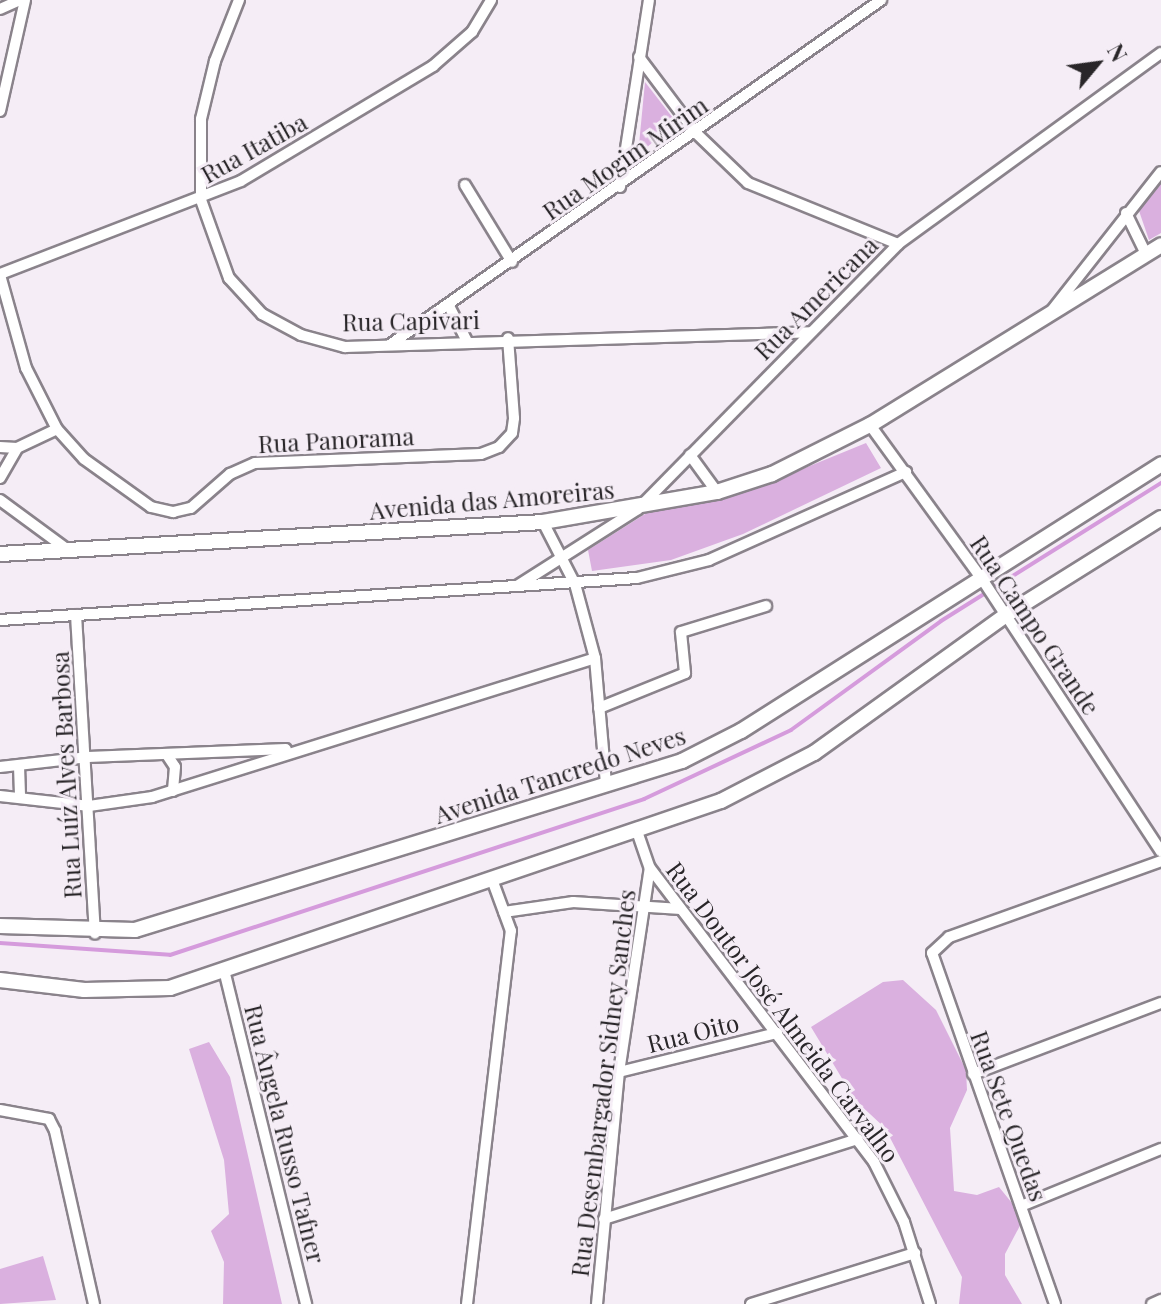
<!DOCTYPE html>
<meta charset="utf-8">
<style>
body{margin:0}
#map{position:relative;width:1161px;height:1304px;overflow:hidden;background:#f5edf6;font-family:"Playfair Display",serif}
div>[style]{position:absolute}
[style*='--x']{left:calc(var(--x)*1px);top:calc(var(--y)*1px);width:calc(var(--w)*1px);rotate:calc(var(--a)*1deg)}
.green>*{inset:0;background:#dab0df}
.stream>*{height:4px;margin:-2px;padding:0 2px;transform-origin:2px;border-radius:2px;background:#d59bdc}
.roads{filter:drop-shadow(2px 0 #8a838b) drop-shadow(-2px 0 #8a838b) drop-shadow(0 2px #8a838b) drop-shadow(0 -2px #8a838b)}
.street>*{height:10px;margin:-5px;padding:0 5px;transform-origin:5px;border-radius:5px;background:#fff}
.secondary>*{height:14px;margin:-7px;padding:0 7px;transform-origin:7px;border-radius:7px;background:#fff}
span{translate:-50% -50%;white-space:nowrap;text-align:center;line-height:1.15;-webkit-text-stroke:6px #f5edf6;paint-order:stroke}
.street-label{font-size:24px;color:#292629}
.north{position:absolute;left:1057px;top:24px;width:80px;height:80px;-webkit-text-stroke:6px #f5edf6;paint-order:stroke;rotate:61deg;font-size:22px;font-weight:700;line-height:32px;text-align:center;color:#292629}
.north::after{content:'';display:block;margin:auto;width:28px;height:36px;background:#292629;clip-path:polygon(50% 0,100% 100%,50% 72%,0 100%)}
</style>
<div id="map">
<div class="green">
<i style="clip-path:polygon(645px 82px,676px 122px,638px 155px)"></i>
<i style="clip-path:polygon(1161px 181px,1161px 233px,1149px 240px,1138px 208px)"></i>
<i style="clip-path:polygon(866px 443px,881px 468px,743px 534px,671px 560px,592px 571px,588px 550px,653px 509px,761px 486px)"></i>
<i style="clip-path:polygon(903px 980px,936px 1010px,966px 1070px,967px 1090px,950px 1128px,954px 1191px,977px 1195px,999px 1187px,1024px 1218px,1005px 1254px,1005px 1275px,1022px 1304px,959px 1304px,962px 1277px,885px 1128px,855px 1100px,811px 1027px,883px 982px)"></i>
<i style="clip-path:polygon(209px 1042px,230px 1077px,282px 1304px,223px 1304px,224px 1262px,211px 1231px,229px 1214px,224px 1160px,189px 1049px)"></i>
<i style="clip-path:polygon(43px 1256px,56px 1300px,0 1304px,0 1269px)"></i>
</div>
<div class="stream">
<i style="--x:0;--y:943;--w:170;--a:4"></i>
<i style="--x:170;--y:955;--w:499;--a:-18.2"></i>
<i style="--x:644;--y:799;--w:162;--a:-25.1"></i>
<i style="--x:791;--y:730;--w:185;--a:-36"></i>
<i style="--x:941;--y:621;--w:260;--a:-32.1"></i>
</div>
<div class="roads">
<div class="street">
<i style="--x:239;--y:0;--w:66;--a:111.5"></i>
<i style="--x:215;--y:61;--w:60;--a:103.6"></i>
<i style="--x:201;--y:119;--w:81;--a:90"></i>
<i style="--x:201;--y:200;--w:83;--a:70.3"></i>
<i style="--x:229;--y:278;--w:49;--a:47.5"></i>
<i style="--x:262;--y:314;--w:44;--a:28.3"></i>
<i style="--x:301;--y:335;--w:46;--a:15.3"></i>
<i style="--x:345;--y:347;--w:466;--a:-1.8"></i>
<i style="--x:0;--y:9;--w:22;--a:-24"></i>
<i style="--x:639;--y:57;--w:95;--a:53.1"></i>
<i style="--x:696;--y:133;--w:72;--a:43.9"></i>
<i style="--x:748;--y:183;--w:162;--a:22.1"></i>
<i style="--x:0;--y:111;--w:114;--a:-77.3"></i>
<i style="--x:465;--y:185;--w:90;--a:58.6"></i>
<i style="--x:620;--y:187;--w:189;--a:-81.2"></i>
<i style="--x:1126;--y:213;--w:46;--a:64"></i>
<i style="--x:0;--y:274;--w:258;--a:-21.1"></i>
<i style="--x:241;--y:181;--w:224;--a:-30.9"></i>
<i style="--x:433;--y:66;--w:52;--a:-41.1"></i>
<i style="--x:472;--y:32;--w:37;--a:-59"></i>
<i style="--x:0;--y:275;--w:97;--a:74.4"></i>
<i style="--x:26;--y:368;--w:68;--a:63.1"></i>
<i style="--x:57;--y:429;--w:40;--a:48"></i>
<i style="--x:84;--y:459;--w:82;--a:35.6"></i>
<i style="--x:151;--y:507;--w:23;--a:13"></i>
<i style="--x:173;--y:512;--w:18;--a:-13"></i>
<i style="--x:191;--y:508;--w:52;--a:-41.1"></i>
<i style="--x:230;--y:474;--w:27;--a:-24"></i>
<i style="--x:255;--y:463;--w:226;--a:-2.3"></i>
<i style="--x:481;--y:454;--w:19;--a:-21"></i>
<i style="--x:499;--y:447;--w:19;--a:-47"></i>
<i style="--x:512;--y:433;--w:15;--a:-82"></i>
<i style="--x:514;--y:418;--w:80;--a:-94.3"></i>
<i style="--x:449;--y:306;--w:39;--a:63"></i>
<i style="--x:1053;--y:309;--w:174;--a:-51.8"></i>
<i style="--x:391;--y:344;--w:599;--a:-35.07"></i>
<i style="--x:870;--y:425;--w:190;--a:54"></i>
<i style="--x:982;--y:579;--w:326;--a:56.7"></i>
<i style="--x:0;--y:447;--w:17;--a:3"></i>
<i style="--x:17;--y:448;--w:44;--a:-25.4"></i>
<i style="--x:690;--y:455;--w:46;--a:53.9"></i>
<i style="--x:0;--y:478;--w:34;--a:-60"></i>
<i style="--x:0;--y:500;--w:84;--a:36.3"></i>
<i style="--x:543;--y:522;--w:70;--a:62.7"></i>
<i style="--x:575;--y:584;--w:77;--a:74.9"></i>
<i style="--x:595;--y:658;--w:127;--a:85"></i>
<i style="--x:517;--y:586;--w:143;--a:-32.5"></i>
<i style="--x:638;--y:509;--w:371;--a:-45.5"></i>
<i style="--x:898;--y:244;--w:325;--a:-36"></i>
<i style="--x:76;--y:615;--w:319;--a:86.6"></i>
<i style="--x:0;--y:620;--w:638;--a:-3.77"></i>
<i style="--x:637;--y:578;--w:74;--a:-14"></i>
<i style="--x:709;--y:560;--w:216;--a:-24.1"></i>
<i style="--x:599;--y:708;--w:93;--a:-22.1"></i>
<i style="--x:685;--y:673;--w:41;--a:-95.6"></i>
<i style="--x:681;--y:632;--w:89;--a:-17"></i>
<i style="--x:167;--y:755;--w:14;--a:56"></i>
<i style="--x:175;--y:767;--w:24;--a:95"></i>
<i style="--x:19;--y:766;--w:32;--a:88"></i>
<i style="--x:0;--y:767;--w:89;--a:-6.5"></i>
<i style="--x:88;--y:757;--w:198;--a:-2.3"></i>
<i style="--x:0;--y:796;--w:90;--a:6.4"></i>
<i style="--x:89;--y:806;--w:64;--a:-8.1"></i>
<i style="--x:152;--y:797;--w:464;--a:-17.4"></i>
<i style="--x:638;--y:834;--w:36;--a:71"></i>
<i style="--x:650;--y:868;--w:370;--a:52.7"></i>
<i style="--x:874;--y:1162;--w:67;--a:63.4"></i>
<i style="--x:904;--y:1222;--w:86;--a:72.4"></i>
<i style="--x:504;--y:912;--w:70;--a:-8.2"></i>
<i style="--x:573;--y:902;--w:108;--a:3.7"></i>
<i style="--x:225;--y:974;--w:340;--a:76.2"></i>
<i style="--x:619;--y:1072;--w:163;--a:-13.9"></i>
<i style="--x:973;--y:1074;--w:201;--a:-20.7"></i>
<i style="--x:0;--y:1110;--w:50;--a:10.4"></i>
<i style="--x:49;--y:1119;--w:13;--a:63"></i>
<i style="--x:55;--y:1131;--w:177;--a:77.3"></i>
<i style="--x:1021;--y:1206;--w:151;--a:-22.2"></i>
<i style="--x:604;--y:1219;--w:266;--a:-17.5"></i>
<i style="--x:467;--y:1304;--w:376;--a:-83.3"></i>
<i style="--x:511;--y:931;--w:52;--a:-110.2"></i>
<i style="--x:597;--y:1304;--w:233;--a:-84.6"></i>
<i style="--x:619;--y:1072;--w:206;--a:-81.4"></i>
<i style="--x:751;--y:1304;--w:172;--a:-17.3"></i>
<i style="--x:1055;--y:1304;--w:372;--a:-109.3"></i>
<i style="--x:932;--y:953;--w:23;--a:-43"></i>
<i style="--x:949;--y:937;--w:225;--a:-19.7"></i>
<i style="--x:1152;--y:1304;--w:10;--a:-24"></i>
</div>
<div class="secondary">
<i style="--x:0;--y:554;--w:544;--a:-3.37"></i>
<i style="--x:543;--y:522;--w:177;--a:-9.8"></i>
<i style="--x:717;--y:492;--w:58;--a:-18.1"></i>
<i style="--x:772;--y:474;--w:110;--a:-26.6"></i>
<i style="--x:870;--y:425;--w:342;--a:-31.7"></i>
<i style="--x:0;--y:926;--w:135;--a:1.7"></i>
<i style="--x:135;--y:930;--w:573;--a:-17.17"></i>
<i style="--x:682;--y:761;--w:66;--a:-27"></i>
<i style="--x:741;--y:731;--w:498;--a:-32.4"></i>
<i style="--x:0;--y:980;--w:85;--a:6.8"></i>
<i style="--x:84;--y:990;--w:86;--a:-1.3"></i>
<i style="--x:170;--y:988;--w:582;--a:-18.75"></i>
<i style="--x:721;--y:801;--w:105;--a:-27.3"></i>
<i style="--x:814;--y:753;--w:236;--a:-35.7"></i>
<i style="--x:1006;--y:615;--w:183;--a:-32"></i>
</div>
</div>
<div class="street-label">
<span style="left:254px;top:148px;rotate:-29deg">Rua Itatiba</span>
<span style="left:625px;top:158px;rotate:-35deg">Rua Mogim Mirim</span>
<span style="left:816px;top:298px;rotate:-45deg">Rua Americana</span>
<span style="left:411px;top:321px;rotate:-1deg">Rua Capivari</span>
<span style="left:336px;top:440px;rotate:-3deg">Rua Panorama</span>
<span style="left:492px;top:500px;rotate:-5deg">Avenida das Amoreiras</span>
<span style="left:1035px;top:625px;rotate:56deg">Rua Campo Grande</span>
<span style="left:66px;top:775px;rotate:-93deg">Rua Luíz Alves Barbosa</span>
<span style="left:560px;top:775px;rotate:-18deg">Avenida Tancredo Neves</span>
<span style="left:783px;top:1012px;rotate:53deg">Rua Doutor José Almeida Carvalho</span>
<span style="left:693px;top:1033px;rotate:-14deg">Rua Oito</span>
<span style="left:603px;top:1083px;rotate:-83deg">Rua Desembargador Sidney Sanches</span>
<span style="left:1009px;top:1116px;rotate:70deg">Rua Sete Quedas</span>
<span style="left:285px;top:1134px;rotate:76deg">Rua Ângela Russo Tafner</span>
</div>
<div class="north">N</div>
</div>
